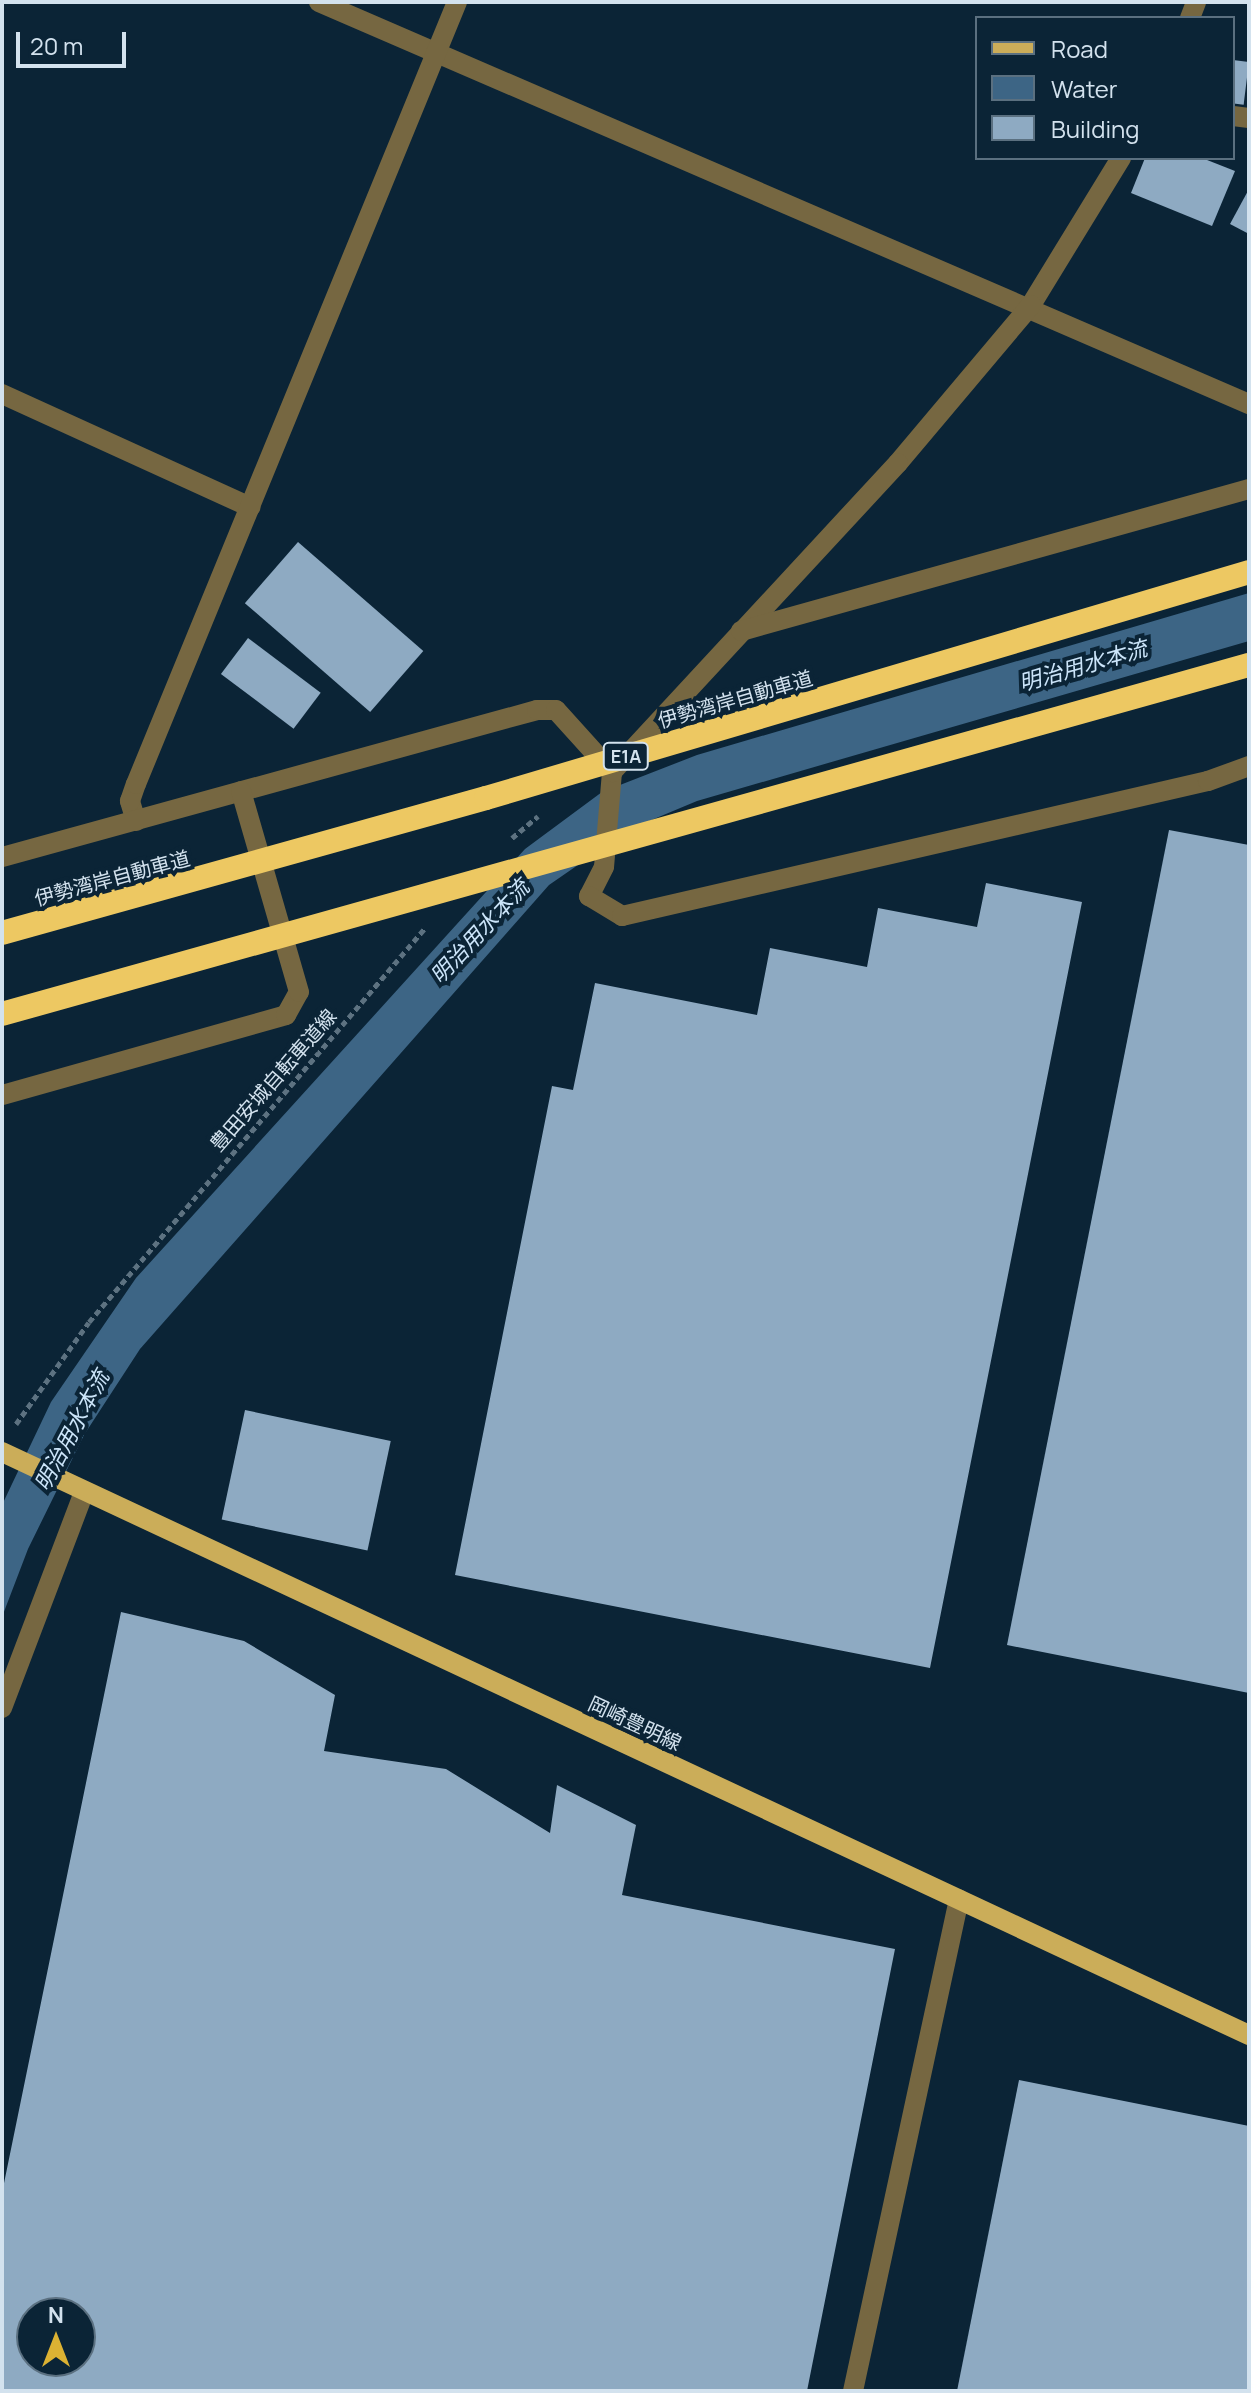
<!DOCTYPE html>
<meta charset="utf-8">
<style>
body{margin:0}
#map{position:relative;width:1251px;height:2393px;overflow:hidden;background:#0b2436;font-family:Manrope,"Noto Sans JP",sans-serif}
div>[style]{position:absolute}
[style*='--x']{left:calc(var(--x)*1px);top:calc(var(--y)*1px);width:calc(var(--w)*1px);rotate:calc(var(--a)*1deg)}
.water>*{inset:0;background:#3d6585}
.building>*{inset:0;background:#8eaac2;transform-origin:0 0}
.path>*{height:5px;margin-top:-2.5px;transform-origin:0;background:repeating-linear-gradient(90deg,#5d7281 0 6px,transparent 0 10px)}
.minor>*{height:20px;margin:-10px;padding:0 10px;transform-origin:10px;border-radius:10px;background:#766741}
.major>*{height:20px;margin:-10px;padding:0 10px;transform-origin:10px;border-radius:10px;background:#cbad59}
.highway-bridge>*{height:24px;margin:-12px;padding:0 12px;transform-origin:12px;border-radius:12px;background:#edc862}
span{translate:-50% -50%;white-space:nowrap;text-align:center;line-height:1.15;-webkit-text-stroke:8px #0b2436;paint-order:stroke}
.shield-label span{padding:2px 6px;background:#0b2436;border:2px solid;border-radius:6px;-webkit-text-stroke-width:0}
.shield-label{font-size:18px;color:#d3e2ee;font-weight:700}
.street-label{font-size:20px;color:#d3e2ee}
.water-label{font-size:22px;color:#cce5fa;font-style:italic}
.frame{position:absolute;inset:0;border:4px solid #d3e2ee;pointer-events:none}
.legend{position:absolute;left:975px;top:16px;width:260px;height:144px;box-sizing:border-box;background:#0b2436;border:2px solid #5b7080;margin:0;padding:10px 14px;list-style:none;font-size:24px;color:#d3e2ee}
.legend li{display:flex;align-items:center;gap:16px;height:40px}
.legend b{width:40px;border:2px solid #5b7080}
.north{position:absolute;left:16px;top:2297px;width:80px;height:80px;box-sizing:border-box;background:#0b2436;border:2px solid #5b7080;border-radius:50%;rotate:0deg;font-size:22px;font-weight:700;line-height:32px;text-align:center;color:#d3e2ee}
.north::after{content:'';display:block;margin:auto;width:28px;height:36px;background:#dcb233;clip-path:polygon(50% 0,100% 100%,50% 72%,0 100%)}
.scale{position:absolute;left:16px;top:32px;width:110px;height:36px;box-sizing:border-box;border:4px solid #d3e2ee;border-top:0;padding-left:10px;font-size:24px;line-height:28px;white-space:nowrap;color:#d3e2ee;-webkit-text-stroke:6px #0b2436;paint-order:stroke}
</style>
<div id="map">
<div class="water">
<i style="clip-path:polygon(1249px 593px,1249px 641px,697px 801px,630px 829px,549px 885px,140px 1349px,84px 1435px,28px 1549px,2px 1617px,2px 1505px,51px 1402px,136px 1278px,525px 849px,602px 792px,697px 755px)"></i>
</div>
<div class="building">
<i style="left:1233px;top:60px;width:16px;height:43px;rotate:7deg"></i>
<i style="clip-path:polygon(1145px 158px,1202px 158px,1235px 171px,1212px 226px,1131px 193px)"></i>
<i style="clip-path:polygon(1249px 189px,1249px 234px,1230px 224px)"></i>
<i style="left:298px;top:542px;width:166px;height:81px;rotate:41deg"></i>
<i style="left:248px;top:638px;width:91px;height:45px;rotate:37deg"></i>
<i style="clip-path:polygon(1169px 830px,1249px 845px,1249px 1693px,1007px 1645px)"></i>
<i style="clip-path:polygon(986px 883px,1082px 902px,930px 1668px,455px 1575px,552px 1086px,573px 1090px,595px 983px,757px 1015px,770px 948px,867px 967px,878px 908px,977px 927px)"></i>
<i style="left:245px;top:1410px;width:149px;height:112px;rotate:12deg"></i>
<i style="clip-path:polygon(evenodd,121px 1612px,244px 1641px,335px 1695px,324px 1751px,446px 1769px,550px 1833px,557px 1785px,636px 1825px,622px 1895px,895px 1949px,807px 2391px,2px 2391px,2px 2193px,121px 1612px,32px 2313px,80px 2313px,80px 2361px,32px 2361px,32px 2313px)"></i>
<i style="clip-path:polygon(1019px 2080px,1249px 2126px,1249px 2391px,957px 2391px)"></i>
</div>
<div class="path">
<i style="--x:512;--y:838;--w:34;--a:-40"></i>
<i style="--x:16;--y:1424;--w:125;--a:-54.4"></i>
<i style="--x:89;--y:1322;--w:518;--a:-49.54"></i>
</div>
<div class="minor">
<i style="--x:319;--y:2;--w:1013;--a:23.38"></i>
<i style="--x:1190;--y:18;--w:17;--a:-69"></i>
<i style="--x:1233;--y:116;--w:16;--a:7"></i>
<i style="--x:1121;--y:158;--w:172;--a:121.5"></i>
<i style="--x:1031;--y:305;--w:207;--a:130.1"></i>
<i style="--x:898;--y:463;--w:421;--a:132.8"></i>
<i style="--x:612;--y:772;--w:95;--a:94.8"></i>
<i style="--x:604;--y:867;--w:33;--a:117"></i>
<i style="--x:589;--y:896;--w:39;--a:31"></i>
<i style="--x:622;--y:916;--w:601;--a:-12.97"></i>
<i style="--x:1208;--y:781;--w:44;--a:-20.1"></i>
<i style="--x:2;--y:394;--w:273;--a:24.5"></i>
<i style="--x:741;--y:631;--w:527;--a:-15.62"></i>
<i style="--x:136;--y:821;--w:21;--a:-107"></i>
<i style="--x:130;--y:801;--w:18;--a:-71"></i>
<i style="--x:136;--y:784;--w:845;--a:-67.68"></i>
<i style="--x:2;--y:857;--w:555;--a:-15.36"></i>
<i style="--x:537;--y:710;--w:19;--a:0"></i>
<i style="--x:556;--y:710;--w:84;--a:47.9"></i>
<i style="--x:2;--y:1095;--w:295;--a:-15.7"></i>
<i style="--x:286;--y:1015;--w:26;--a:-61"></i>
<i style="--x:299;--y:992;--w:209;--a:-106.1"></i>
<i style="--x:2;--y:1708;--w:231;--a:-69.2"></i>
<i style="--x:853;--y:2391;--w:503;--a:-77.84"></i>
</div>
<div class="major">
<i style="--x:2;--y:1452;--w:1377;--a:25.06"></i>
</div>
<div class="highway-bridge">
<i style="--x:2;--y:933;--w:502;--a:-15.59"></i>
<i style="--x:486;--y:798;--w:796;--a:-16.5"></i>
<i style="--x:2;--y:1014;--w:1295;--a:-15.64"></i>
</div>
<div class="shield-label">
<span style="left:626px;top:756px">E1A</span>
</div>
<div class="street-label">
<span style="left:735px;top:699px;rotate:-16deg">伊勢湾岸自動車道</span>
<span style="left:112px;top:878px;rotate:-15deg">伊勢湾岸自動車道</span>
<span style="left:273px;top:1080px;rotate:-49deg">豊田安城自転車道線</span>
<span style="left:635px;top:1723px;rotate:25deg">岡崎豊明線</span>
</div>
<div class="water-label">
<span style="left:1083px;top:666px;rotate:-16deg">明治用水本流</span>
<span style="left:480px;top:932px;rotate:-47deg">明治用水本流</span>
<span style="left:72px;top:1431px;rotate:-62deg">明治用水本流</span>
</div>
<div class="frame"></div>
<ul class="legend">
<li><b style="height:10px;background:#cbad59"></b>Road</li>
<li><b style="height:22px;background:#3d6585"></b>Water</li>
<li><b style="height:22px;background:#8eaac2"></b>Building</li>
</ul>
<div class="north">N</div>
<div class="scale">20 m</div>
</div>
